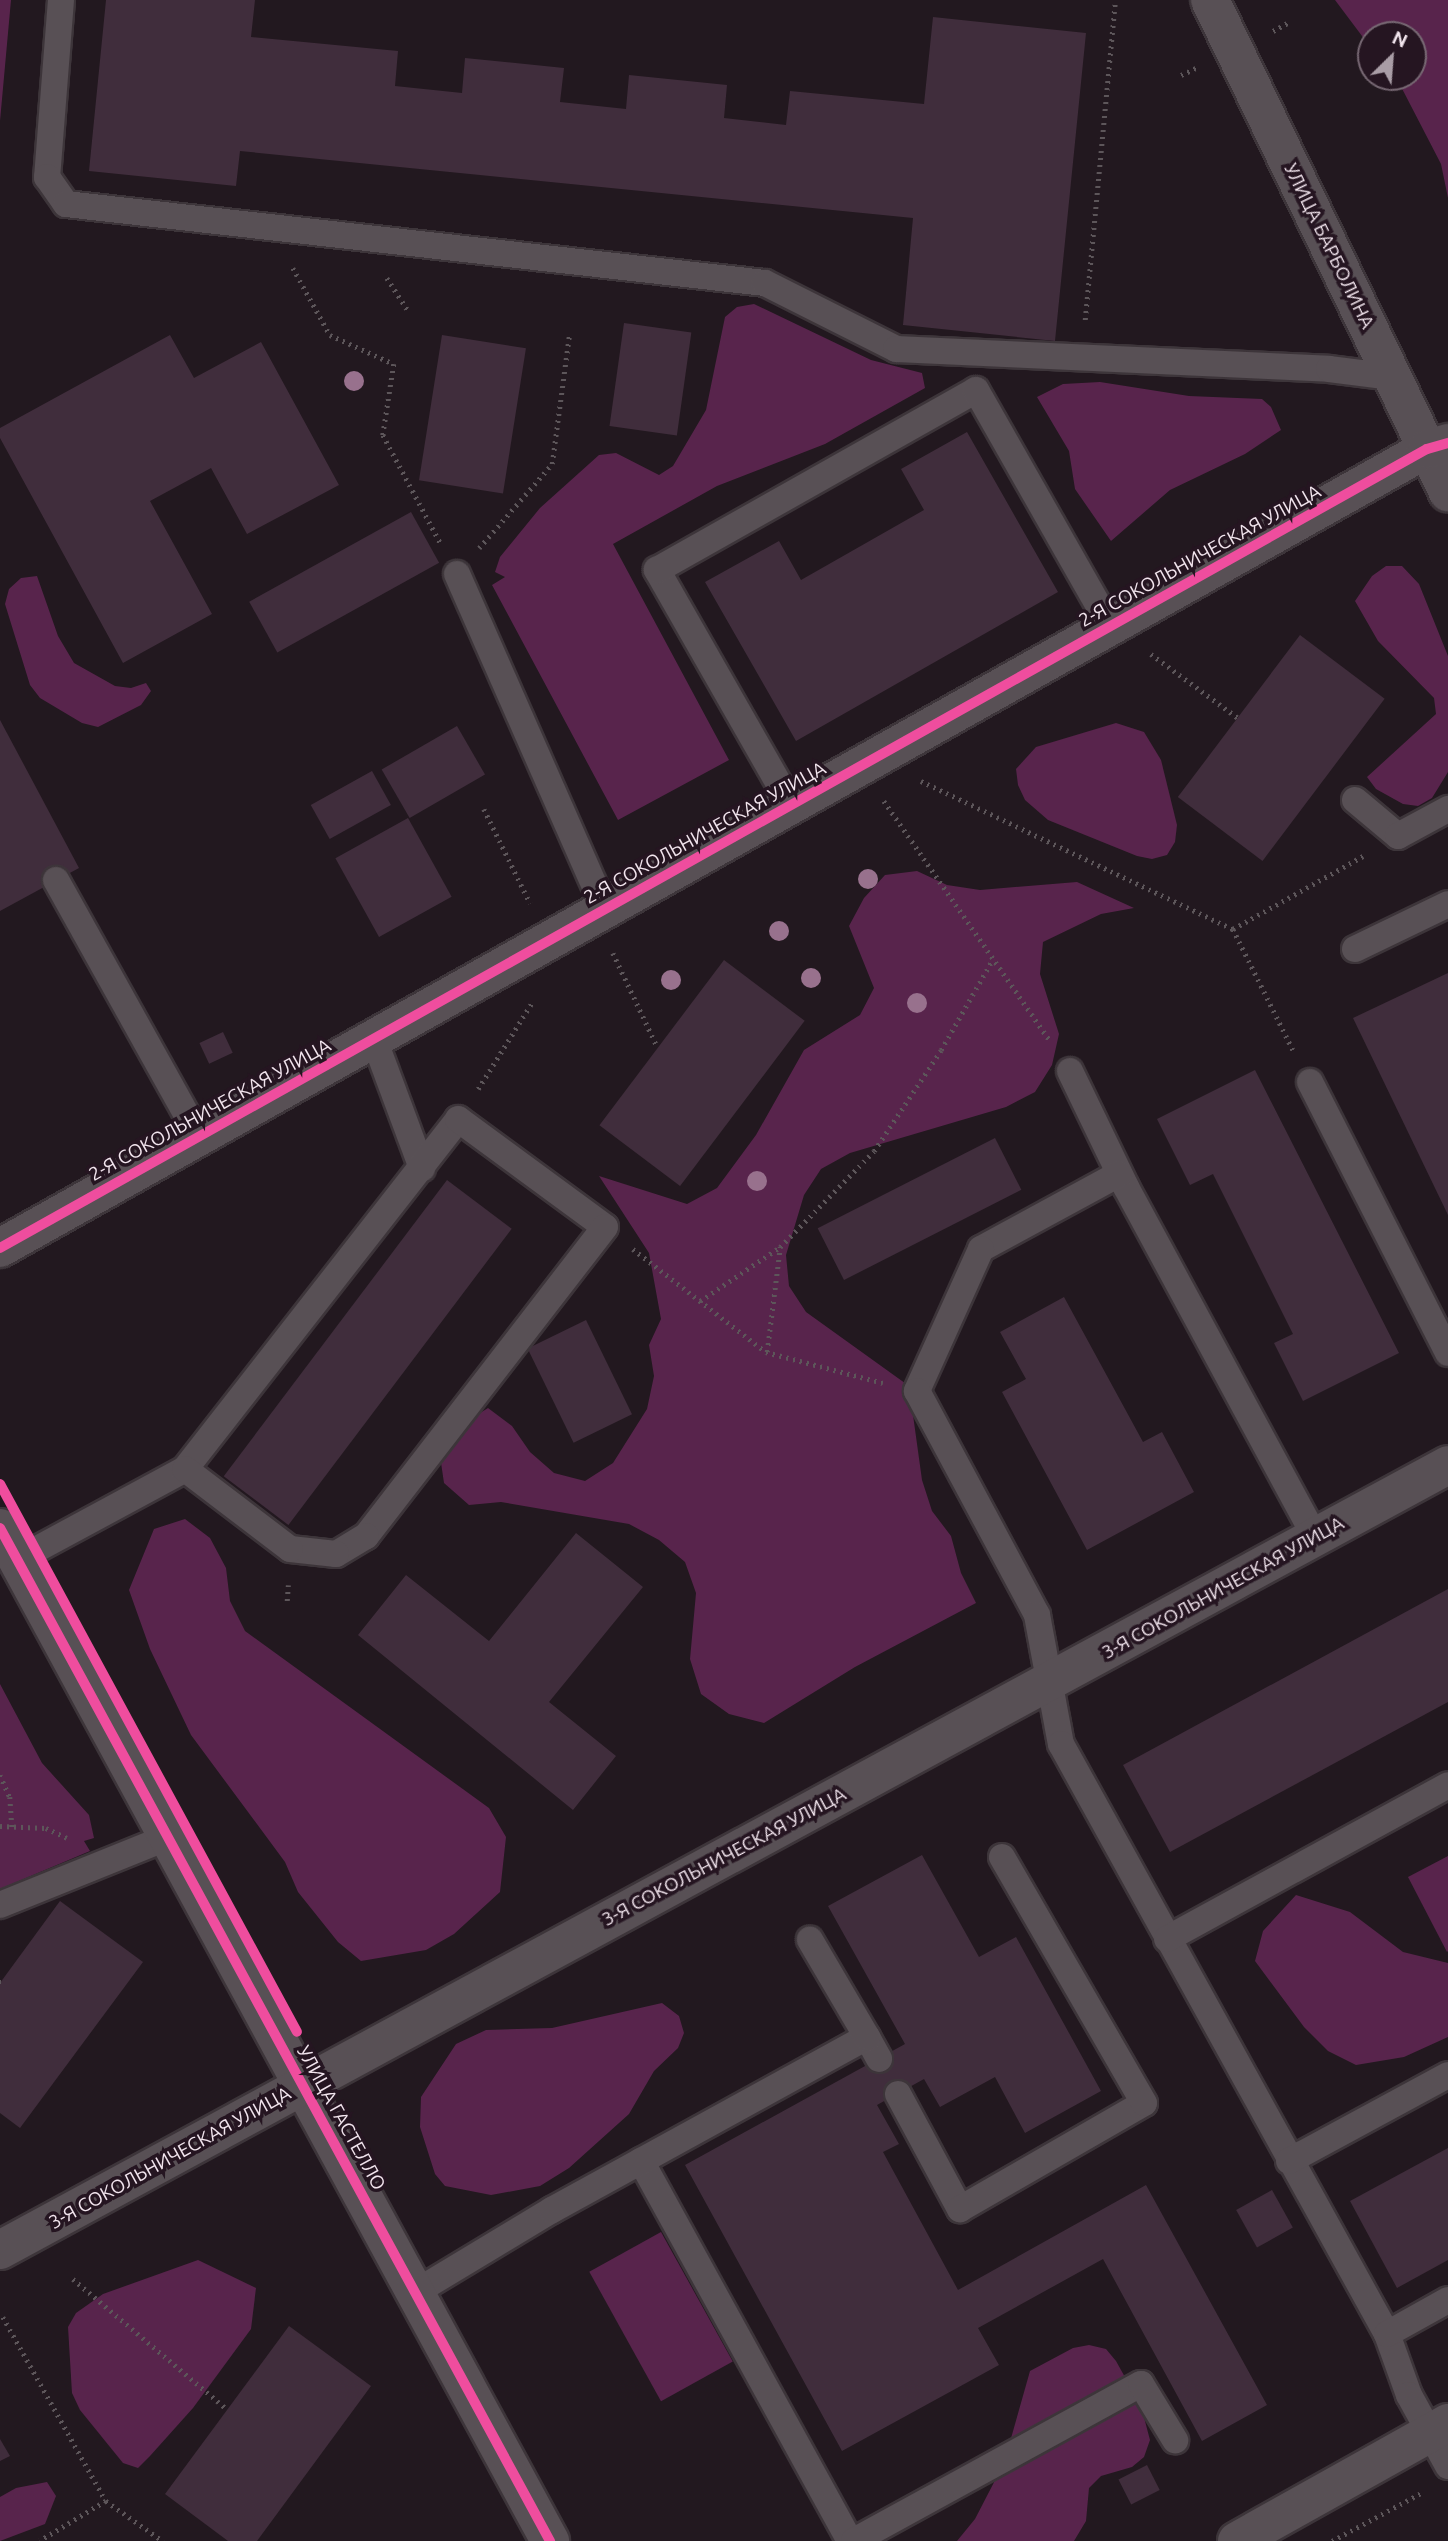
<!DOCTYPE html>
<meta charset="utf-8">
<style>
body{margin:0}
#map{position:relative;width:1448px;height:2541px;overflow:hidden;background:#22181f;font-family:Ubuntu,sans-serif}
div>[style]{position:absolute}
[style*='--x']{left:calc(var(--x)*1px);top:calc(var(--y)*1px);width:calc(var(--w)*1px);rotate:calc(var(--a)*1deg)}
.green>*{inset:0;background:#58244c;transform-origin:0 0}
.building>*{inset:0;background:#402d3c;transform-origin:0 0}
.path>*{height:4.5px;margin-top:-2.25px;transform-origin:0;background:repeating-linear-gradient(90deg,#5d565a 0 2px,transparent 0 7px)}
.roads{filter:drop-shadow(2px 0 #3d353a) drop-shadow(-2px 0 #3d353a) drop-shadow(0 2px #3d353a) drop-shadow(0 -2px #3d353a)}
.service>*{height:26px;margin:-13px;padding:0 13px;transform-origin:13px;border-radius:13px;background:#585055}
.minor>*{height:38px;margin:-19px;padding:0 19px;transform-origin:19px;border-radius:19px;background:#585055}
.cycleway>*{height:10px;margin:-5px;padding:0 5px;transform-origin:5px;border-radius:5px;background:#ef4d9e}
.trees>*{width:20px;height:20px;margin:-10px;border-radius:50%;background:#98718d}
span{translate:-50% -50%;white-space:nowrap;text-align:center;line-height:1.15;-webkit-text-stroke:7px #251521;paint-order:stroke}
.street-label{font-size:19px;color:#f2e5ee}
.north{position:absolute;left:1357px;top:21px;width:70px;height:70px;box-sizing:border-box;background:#251521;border:2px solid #776873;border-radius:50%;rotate:25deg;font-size:19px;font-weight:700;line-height:28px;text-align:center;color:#f2e5ee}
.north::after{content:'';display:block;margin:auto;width:24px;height:32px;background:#a99da6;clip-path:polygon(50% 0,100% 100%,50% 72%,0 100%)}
</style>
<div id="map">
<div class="green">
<i style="clip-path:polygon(0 0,11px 0,0 121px)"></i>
<i style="clip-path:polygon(1335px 0,1448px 0,1448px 198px,1441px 164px,1396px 77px,1413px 77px,1413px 35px,1371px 35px,1371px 48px)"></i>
<i style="clip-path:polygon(754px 304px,871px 360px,922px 373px,925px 388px,825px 444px,717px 486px,613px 544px,729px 760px,618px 820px,492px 585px,505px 577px,495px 572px,500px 557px,540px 508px,599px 455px,616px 453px,659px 475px,673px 466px,706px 410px,725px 317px,737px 307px)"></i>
<i style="clip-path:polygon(1100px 382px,1189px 396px,1262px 399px,1271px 407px,1281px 430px,1245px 454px,1170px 490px,1111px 541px,1075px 489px,1069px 451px,1037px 397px,1063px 384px)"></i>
<i style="clip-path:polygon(1386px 566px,1402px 566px,1419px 584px,1448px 656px,1448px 772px,1432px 798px,1418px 806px,1403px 804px,1376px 789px,1367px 777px,1436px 714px,1434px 698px,1378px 641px,1355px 601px,1372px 576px)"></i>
<i style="clip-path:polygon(37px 576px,58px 636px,74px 663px,115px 686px,131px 688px,146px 683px,151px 691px,141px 705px,98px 727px,82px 723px,40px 698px,30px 685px,5px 604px,9px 589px,21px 578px)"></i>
<i style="clip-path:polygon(1116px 723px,1144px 732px,1161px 760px,1177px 825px,1175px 842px,1167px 855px,1152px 859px,1137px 856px,1048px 820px,1025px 800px,1018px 785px,1016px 769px,1036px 747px)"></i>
<i style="clip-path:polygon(917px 871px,947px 885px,980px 890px,1077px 882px,1134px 908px,1101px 914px,1043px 942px,1040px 974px,1059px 1034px,1052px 1065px,1035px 1092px,1006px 1107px,850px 1153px,821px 1169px,804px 1195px,786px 1255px,789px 1286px,806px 1312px,909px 1386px,922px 1480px,932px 1511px,951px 1536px,961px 1573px,976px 1603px,855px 1667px,764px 1723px,729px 1714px,701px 1694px,690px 1659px,696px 1593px,685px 1562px,659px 1540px,629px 1524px,501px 1502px,469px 1505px,444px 1483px,439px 1449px,461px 1425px,488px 1408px,512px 1426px,530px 1452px,554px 1473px,585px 1481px,613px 1463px,647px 1409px,654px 1376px,649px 1345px,661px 1319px,649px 1253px,599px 1176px,687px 1204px,717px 1188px,756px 1135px,804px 1050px,860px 1015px,874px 988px,849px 926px,864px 898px,885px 875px)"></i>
<i style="clip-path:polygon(185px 1519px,210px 1538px,226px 1568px,230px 1601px,245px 1631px,489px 1808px,506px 1837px,500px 1892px,454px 1934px,426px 1950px,361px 1961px,338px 1942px,298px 1892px,285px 1862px,191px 1735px,150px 1649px,129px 1590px,154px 1529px)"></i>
<i style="clip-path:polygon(0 1684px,42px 1763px,89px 1815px,94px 1838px,84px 1841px,90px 1851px,0 1889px)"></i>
<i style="clip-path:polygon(1448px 1856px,1448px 1951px,1447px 1952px,1408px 1877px)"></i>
<i style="clip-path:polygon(1296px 1895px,1350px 1912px,1403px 1952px,1448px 1963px,1448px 2037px,1404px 2057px,1356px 2065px,1328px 2051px,1304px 2027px,1255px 1961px,1263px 1931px)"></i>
<i style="clip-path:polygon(662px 2003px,679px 2016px,684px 2033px,678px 2048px,654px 2071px,629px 2114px,569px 2168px,540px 2186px,491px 2195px,445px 2186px,435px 2174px,420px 2127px,421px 2097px,456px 2044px,486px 2030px,552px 2028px)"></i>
<i style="left:661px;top:2232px;width:148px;height:82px;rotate:61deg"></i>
<i style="clip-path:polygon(198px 2260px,256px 2288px,251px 2329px,193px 2408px,150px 2456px,138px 2468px,123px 2463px,80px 2410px,72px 2393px,68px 2327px,76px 2313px,103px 2294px)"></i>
<i style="clip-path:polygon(1089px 2345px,1106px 2349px,1116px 2361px,1141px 2406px,1150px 2440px,1144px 2457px,1132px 2467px,1101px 2476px,1089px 2488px,1086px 2521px,1074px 2541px,957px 2541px,975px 2519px,1004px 2463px,1030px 2371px,1073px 2348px)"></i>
<i style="clip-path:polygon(47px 2482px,56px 2496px,45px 2524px,0 2541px,0 2497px,16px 2488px)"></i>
</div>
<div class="building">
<i style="clip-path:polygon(106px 0,255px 0,251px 37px,398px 51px,395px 86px,462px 93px,465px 58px,564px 68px,560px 102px,626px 109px,629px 75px,727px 85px,724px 118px,786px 125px,790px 91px,924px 104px,933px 17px,1086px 33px,1055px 341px,903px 325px,913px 218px,240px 151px,236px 186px,89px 171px)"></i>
<i style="left:624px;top:323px;width:68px;height:104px;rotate:8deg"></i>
<i style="clip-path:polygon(170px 335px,194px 378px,261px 342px,339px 485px,247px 534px,211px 468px,150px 501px,212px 614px,123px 663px,0 438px,0 428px)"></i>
<i style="left:442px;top:335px;width:85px;height:147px;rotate:9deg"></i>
<i style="clip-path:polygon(967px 432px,1058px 592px,796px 741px,705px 582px,779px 541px,801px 580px,924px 510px,901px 469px)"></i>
<i style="left:411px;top:512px;width:58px;height:185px;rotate:61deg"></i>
<i style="left:1300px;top:635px;width:106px;height:203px;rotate:37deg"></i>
<i style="clip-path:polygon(0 720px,79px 868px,0 911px)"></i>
<i style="left:457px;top:726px;width:56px;height:87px;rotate:60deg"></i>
<i style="left:372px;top:771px;width:39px;height:70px;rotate:61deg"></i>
<i style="left:408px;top:818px;width:90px;height:83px;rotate:61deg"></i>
<i style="left:724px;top:960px;width:101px;height:207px;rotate:37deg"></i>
<i style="clip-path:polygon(1448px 973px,1448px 1215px,1353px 1018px)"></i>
<i style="left:223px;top:1032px;width:23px;height:26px;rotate:65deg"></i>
<i style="clip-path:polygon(1255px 1070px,1399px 1353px,1303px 1401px,1274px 1343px,1293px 1334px,1213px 1174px,1190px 1185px,1157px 1119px)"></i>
<i style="left:995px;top:1138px;width:58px;height:199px;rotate:63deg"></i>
<i style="left:447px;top:1180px;width:81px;height:371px;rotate:37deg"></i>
<i style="clip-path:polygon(1064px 1297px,1143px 1442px,1162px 1432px,1194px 1492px,1087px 1550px,1002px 1392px,1026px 1379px,1000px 1332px)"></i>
<i style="left:586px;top:1320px;width:105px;height:65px;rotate:64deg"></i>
<i style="clip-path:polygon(576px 1533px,643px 1587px,549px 1702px,616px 1756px,573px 1810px,358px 1635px,406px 1575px,489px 1641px)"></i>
<i style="clip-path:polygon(1448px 1589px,1448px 1702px,1170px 1852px,1123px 1765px)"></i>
<i style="clip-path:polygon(922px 1855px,979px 1957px,1016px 1937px,1101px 2091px,1025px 2133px,995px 2077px,940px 2107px,924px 2079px,877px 2105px,899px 2144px,883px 2152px,958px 2290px,1146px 2185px,1267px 2405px,1202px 2441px,1103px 2259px,978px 2328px,999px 2365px,842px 2451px,685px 2165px,905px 2044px,828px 1906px)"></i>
<i style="clip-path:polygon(60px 1901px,143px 1962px,20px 2128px,0 2113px,0 1983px)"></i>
<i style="clip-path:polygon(1448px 2148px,1448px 2260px,1397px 2288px,1350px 2201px)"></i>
<i style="left:1272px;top:2190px;width:43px;height:41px;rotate:61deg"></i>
<i style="clip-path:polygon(289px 2326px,371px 2386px,257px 2541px,228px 2541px,165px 2494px)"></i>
<i style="clip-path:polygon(0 2439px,10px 2456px,0 2461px)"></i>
<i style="left:1147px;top:2465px;width:28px;height:32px;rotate:63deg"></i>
</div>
<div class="path">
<i style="--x:1273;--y:31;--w:18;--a:-29"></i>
<i style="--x:1181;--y:75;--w:17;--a:-25"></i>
<i style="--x:293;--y:268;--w:77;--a:61.1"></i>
<i style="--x:330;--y:335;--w:70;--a:24.4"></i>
<i style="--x:394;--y:364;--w:72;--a:98.8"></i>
<i style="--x:383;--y:435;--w:123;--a:62"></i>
<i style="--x:387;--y:278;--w:40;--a:57.1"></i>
<i style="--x:1085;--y:320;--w:317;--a:-84.6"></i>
<i style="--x:479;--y:548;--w:111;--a:-49"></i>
<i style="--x:552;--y:464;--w:129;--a:-82.4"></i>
<i style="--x:1151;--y:654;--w:108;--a:36.3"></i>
<i style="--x:921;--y:781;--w:345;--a:25.4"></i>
<i style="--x:1233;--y:929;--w:149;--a:-29.3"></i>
<i style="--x:884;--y:801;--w:292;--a:55.3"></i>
<i style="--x:484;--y:809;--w:105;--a:63.9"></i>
<i style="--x:1233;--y:929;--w:135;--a:63.6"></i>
<i style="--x:613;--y:953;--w:103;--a:64.7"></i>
<i style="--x:478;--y:1089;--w:104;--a:-58"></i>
<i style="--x:633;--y:1249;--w:168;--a:37.8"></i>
<i style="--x:766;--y:1352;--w:121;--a:14.8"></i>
<i style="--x:700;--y:1301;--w:97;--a:-34"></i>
<i style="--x:780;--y:1247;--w:134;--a:-45.6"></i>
<i style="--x:874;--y:1151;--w:121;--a:-56.4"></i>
<i style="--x:941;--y:1050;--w:105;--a:-60.3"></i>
<i style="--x:767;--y:1352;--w:106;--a:-82.9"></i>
<i style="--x:287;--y:1601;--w:16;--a:-86"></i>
<i style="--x:0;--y:1775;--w:24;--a:66"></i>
<i style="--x:10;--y:1797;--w:32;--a:86"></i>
<i style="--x:0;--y:1826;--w:46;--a:2.5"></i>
<i style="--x:46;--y:1828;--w:23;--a:25"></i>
<i style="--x:0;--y:1982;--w:1;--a:0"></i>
<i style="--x:73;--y:2279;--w:202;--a:40.2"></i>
<i style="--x:3;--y:2317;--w:211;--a:60.8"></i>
<i style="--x:106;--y:2501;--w:77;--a:148.8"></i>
<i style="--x:106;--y:2501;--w:70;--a:35.1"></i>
<i style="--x:1332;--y:2541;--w:103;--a:-28.3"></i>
</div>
<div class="roads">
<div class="service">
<i style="--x:61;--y:0;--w:178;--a:94.5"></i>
<i style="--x:47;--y:177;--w:33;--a:55"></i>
<i style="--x:66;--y:204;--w:703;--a:6.45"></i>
<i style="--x:765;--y:283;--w:147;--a:26.7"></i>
<i style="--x:896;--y:349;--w:433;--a:2.6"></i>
<i style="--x:1329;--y:369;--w:64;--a:7.2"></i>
<i style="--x:457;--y:574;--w:366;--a:66.2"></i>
<i style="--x:1355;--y:800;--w:56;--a:39.9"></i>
<i style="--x:1398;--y:836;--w:57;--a:-28.4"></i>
<i style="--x:791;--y:805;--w:271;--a:-119.7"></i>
<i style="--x:657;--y:570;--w:366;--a:-29.4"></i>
<i style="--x:976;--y:390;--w:271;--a:60.4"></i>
<i style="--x:56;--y:880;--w:294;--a:60.9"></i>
<i style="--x:1355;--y:949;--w:103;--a:-25.8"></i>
<i style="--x:374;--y:1039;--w:138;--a:69.6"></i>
<i style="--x:1070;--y:1071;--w:129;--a:64.2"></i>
<i style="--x:1126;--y:1187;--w:398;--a:61.6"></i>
<i style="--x:1310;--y:1082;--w:304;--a:63"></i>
<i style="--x:1119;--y:1174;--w:157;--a:151.5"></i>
<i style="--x:981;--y:1249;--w:156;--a:114.3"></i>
<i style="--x:917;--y:1391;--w:254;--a:61.8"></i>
<i style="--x:1037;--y:1615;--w:131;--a:79.5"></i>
<i style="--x:1061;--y:1744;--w:674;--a:61.08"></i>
<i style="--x:1387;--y:2334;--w:65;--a:70.2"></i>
<i style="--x:1409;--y:2395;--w:81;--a:61.2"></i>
<i style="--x:17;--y:1560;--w:191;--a:-28.4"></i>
<i style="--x:185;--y:1469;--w:444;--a:-52"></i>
<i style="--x:458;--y:1119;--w:182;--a:36.3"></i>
<i style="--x:605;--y:1227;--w:391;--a:127.7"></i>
<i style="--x:366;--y:1536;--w:35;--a:149"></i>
<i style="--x:336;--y:1554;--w:46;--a:-173.8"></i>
<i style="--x:290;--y:1549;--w:132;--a:-142.7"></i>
<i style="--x:0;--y:1905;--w:181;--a:-22"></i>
<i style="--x:1167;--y:1939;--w:320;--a:-28.7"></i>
<i style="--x:867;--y:2037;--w:25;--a:61"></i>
<i style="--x:898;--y:2094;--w:131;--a:61.7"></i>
<i style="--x:960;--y:2209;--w:212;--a:-29.9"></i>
<i style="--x:1144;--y:2103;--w:284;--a:-120"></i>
<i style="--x:641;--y:2161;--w:434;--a:61.2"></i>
<i style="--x:1289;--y:2161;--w:181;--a:-28.4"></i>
<i style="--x:416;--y:2292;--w:159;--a:-31.1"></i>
<i style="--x:552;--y:2210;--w:359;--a:-28.8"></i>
<i style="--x:867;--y:2037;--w:113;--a:-120.4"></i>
<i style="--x:1387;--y:2334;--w:70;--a:-29.1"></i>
<i style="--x:854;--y:2541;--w:327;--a:-28.7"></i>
<i style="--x:1141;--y:2384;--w:66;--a:58.7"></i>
</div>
<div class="minor">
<i style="--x:1210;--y:0;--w:547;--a:64.19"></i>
<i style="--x:0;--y:1248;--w:1635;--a:-29.25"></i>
<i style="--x:1427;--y:449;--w:22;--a:-16"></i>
<i style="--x:0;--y:1528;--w:1153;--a:61.5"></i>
<i style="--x:0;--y:2250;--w:1647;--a:-28.46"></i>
<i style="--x:1237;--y:2541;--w:242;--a:-29.2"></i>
</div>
</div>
<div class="cycleway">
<i style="--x:0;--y:1248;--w:1635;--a:-29.25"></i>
<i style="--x:1427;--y:449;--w:22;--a:-16"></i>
<i style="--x:0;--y:1484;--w:623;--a:61.54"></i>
<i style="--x:0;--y:1528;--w:1153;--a:61.5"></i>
</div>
<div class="trees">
<i style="left:354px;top:381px"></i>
<i style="left:868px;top:879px"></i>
<i style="left:779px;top:931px"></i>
<i style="left:811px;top:978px"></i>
<i style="left:671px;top:980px"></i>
<i style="left:917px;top:1003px"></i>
<i style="left:757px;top:1181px"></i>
</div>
<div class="street-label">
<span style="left:1329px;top:246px;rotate:64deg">УЛИЦА БАРБОЛИНА</span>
<span style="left:1200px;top:556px;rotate:-29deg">2-Я СОКОЛЬНИЧЕСКАЯ УЛИЦА</span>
<span style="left:705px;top:833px;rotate:-29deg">2-Я СОКОЛЬНИЧЕСКАЯ УЛИЦА</span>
<span style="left:210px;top:1110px;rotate:-29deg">2-Я СОКОЛЬНИЧЕСКАЯ УЛИЦА</span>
<span style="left:1223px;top:1588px;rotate:-29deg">3-Я СОКОЛЬНИЧЕСКАЯ УЛИЦА</span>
<span style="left:724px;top:1857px;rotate:-28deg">3-Я СОКОЛЬНИЧЕСКАЯ УЛИЦА</span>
<span style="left:341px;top:2118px;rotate:61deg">УЛИЦА ГАСТЕЛЛО</span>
<span style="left:170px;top:2158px;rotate:-29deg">3-Я СОКОЛЬНИЧЕСКАЯ УЛИЦА</span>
</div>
<div class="north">N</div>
</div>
